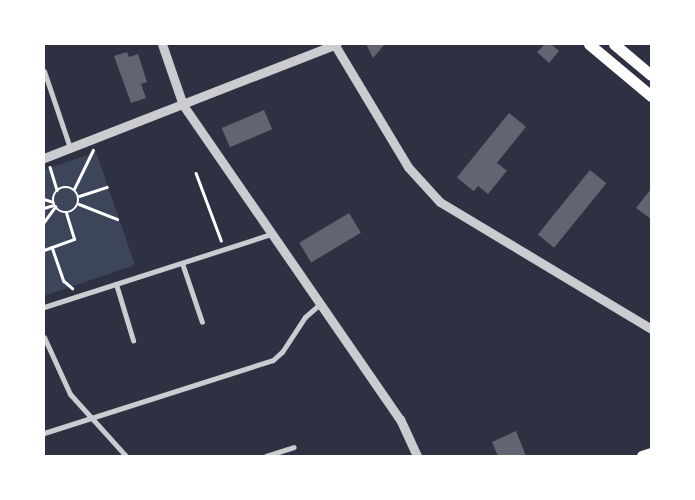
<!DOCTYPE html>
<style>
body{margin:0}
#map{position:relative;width:695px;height:500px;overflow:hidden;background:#2d3142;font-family:Georgia,serif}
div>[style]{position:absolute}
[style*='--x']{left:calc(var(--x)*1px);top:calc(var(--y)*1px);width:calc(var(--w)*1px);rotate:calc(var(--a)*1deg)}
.green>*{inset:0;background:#3c4559}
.building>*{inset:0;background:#626471;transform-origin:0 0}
.path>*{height:2.5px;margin:-1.25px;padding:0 1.25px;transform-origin:1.25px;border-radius:1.25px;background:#fff}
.path>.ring{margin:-1.25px;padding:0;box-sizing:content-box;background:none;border:2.5px solid #fff;border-radius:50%}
.minor>*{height:5px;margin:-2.5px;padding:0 2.5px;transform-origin:2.5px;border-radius:2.5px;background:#caccd0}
.tertiary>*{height:9px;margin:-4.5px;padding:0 4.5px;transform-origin:4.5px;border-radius:4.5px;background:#caccd0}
.secondary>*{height:10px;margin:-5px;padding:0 5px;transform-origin:5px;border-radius:5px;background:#fff}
.primary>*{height:11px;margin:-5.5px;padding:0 5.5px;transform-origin:5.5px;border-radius:5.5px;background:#fff}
span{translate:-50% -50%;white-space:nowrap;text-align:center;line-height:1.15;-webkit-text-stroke:5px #fff;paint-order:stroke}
.frame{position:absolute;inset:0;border:45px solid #fff;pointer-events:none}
</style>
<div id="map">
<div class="green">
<i style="clip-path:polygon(96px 152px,135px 265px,44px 296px,44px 170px)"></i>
</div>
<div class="building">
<i style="clip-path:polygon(366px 44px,385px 44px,373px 58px)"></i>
<i style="clip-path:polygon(545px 44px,551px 44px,559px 51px,549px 63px,537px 52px)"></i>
<i style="clip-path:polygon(127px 52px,129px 57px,138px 54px,147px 82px,141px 84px,146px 98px,131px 103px,114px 56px)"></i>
<i style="left:264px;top:110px;width:21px;height:46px;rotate:67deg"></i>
<i style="left:509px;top:113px;width:22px;height:83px;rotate:39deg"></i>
<i style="left:496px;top:162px;width:14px;height:30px;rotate:39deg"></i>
<i style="left:590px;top:170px;width:21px;height:83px;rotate:39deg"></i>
<i style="clip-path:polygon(651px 189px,651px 219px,636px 208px)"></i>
<i style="left:349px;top:213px;width:23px;height:58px;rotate:59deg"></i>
<i style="clip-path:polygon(516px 431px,526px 456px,498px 456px,492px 442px)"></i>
</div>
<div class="path">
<i style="--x:50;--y:167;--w:24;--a:73"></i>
<i style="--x:196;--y:173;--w:72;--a:69.5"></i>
<i class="ring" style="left:53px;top:187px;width:23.5px;height:23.5px"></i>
<i style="--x:74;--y:189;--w:43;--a:-64"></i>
<i style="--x:79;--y:196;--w:29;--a:-18"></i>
<i style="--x:44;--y:199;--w:9;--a:18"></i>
<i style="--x:79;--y:204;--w:41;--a:21.5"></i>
<i style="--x:44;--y:208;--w:9;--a:-18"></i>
<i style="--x:44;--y:222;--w:19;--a:-54"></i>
<i style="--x:52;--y:247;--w:36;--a:71"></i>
<i style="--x:64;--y:281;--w:11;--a:41"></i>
<i style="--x:44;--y:250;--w:32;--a:-20"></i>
<i style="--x:74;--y:239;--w:27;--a:-107"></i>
</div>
<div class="minor">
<i style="--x:44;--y:71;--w:81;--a:71.3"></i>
<i style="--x:182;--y:263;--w:62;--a:71.3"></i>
<i style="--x:116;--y:284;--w:59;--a:73.1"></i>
<i style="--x:44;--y:307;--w:238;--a:-17.8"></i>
<i style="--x:44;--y:337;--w:63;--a:65.5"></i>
<i style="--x:70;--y:394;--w:84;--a:47.9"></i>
<i style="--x:44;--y:433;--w:240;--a:-17.7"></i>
<i style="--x:273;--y:360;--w:12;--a:-42"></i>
<i style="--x:282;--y:352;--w:42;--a:-56.7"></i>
<i style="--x:305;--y:317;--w:20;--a:-41"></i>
<i style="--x:266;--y:456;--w:29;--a:-18"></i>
</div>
<div class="tertiary">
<i style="--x:162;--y:44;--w:65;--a:71"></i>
<i style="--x:183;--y:105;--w:382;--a:55.4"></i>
<i style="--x:400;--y:419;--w:41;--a:65.3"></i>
<i style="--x:336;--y:47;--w:140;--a:59"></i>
<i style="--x:408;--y:167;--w:47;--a:47.6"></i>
<i style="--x:440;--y:202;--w:246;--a:31"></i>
<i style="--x:44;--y:158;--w:314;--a:-21.3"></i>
</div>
<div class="secondary">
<i style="--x:642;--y:456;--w:9;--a:-18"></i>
</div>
<div class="primary">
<i style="--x:589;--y:44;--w:81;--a:40"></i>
<i style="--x:614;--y:44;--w:48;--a:40"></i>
</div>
<div class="frame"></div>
</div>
